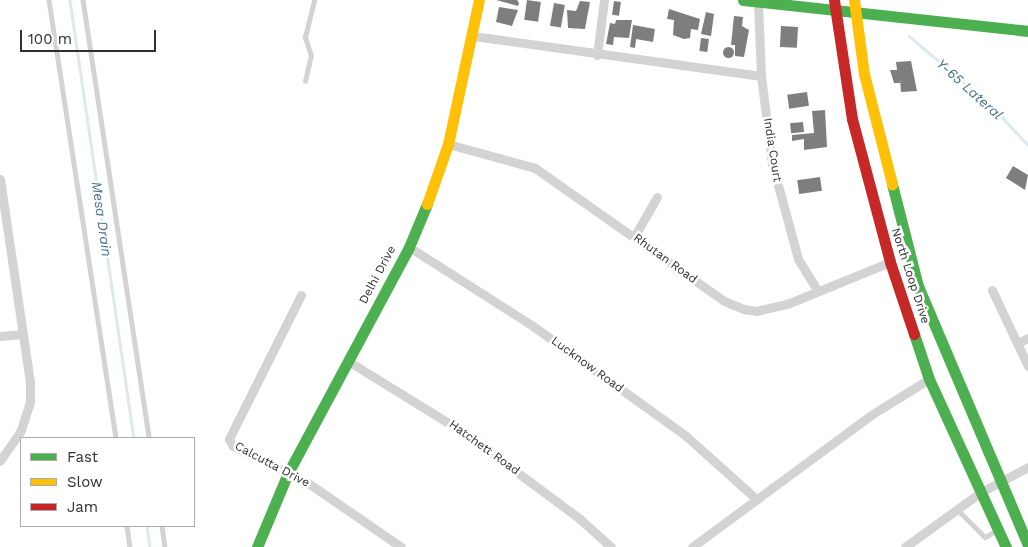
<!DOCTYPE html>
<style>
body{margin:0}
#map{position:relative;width:1028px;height:547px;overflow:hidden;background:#fff;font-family:"Work Sans",sans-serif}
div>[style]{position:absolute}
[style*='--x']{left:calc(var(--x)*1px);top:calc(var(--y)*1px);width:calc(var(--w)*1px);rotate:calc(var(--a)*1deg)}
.stream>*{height:2.5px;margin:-1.25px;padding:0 1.25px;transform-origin:1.25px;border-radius:1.25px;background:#dce9ee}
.building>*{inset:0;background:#7e7e7e;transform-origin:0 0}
.round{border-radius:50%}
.lane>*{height:4.5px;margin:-2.25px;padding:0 2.25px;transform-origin:2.25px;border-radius:2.25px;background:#d3d3d3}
.street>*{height:9px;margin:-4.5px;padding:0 4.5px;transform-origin:4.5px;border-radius:4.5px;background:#d3d3d3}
.fast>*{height:11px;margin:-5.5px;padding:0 5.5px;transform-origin:5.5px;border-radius:5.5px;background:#4caf50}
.slow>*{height:11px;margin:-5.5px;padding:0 5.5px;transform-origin:5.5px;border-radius:5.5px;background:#ffc107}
.jam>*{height:11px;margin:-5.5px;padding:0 5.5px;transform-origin:5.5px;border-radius:5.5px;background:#c62828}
span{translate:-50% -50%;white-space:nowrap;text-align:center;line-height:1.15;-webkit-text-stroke:5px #fff;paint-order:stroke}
.street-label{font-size:12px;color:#2e2e2e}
.water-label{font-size:14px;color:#467287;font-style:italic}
.legend{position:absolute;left:20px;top:437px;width:175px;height:90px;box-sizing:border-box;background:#fff;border:1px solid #ababab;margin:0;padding:6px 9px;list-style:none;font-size:15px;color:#2e2e2e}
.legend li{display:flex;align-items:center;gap:10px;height:25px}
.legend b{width:25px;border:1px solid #ababab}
.scale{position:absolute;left:20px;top:30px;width:136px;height:22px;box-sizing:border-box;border:2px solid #2e2e2e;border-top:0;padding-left:6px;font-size:15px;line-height:18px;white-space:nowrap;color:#2e2e2e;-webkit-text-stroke:4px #fff;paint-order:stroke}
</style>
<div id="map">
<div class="stream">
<i style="--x:70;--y:0;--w:443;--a:81.7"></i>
<i style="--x:909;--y:36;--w:107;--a:40.1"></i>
<i style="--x:991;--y:105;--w:54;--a:47.2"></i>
<i style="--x:147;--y:526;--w:21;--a:82"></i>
</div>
<div class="building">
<i style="clip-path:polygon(496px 0,517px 0,519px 3px,518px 6px)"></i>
<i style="left:527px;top:0;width:14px;height:20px;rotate:8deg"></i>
<i style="clip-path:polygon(580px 1px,590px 2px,585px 29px,568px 28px,567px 10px,576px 11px)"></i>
<i style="left:614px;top:1px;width:7px;height:14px;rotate:8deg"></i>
<i style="left:554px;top:3px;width:11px;height:23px;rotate:10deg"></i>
<i style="clip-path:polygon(499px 7px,518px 10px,512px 26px,496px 22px)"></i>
<i style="clip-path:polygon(669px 9px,700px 19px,698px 30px,691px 29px,690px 38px,684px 39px,673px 35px,674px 20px,667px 19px)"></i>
<i style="clip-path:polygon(706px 12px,714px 14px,711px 36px,701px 34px)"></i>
<i style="clip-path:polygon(734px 16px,743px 17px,742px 26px,749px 30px,744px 57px,735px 56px,735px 45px,731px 45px)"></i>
<i style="clip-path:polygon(616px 20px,632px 20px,629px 38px,614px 37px,613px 45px,606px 44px,610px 23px,615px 24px)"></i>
<i style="clip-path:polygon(633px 25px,655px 29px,653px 42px,636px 39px,635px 48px,630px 47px)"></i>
<i style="left:781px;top:26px;width:17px;height:21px;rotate:3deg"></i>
<i style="left:701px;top:38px;width:8px;height:13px;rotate:7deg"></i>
<i class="round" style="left:722.5px;top:46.5px;width:11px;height:11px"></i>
<i style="clip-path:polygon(911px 61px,917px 91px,901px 92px,900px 79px,900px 83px,894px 83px,890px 70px,897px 70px,896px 62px)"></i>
<i style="left:807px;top:92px;width:14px;height:20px;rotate:82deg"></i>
<i style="clip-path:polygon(825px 110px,827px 147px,804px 150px,804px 139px,792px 141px,792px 135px,814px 133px,812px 111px)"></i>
<i style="left:803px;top:122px;width:10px;height:13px;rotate:84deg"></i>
<i style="clip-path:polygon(1013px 166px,1028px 175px,1025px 190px,1006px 178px)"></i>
<i style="left:820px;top:177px;width:14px;height:23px;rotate:82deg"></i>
</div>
<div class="lane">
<i style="--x:49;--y:0;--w:443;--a:81.3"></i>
<i style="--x:83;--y:0;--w:443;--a:81.4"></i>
<i style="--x:305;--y:81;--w:26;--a:-77"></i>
<i style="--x:311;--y:56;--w:20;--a:-108"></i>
<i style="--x:305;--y:37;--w:38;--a:-76"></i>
<i style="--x:958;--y:510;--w:38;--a:45"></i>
<i style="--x:985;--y:537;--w:14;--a:-30"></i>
<i style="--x:127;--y:526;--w:21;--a:82"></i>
<i style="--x:162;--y:526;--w:21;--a:82"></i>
</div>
<div class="street">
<i style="--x:758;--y:2;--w:74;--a:87.7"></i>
<i style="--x:761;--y:76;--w:88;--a:82.8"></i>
<i style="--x:772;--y:163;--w:99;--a:74.8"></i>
<i style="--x:798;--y:259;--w:36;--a:58"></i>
<i style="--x:473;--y:36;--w:291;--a:7.9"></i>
<i style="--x:597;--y:55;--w:55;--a:-82.7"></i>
<i style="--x:448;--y:144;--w:90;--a:15.4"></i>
<i style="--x:535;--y:168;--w:231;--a:35.1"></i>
<i style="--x:724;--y:301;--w:22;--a:22"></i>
<i style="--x:744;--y:309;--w:12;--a:9"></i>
<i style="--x:756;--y:311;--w:32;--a:-13"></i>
<i style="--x:787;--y:304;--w:111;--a:-22.2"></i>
<i style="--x:0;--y:179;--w:204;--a:81.6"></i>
<i style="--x:30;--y:381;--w:21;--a:90"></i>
<i style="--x:30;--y:402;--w:32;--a:108"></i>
<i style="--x:20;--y:432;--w:35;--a:125"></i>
<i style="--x:634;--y:237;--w:46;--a:-60.1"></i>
<i style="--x:409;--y:247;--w:147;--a:32.5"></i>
<i style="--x:533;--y:326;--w:188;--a:35.7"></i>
<i style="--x:686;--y:436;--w:93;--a:41.9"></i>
<i style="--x:992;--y:290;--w:84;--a:64.7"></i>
<i style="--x:301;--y:295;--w:161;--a:116.6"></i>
<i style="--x:229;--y:439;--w:8;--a:60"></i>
<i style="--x:233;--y:446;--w:84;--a:26.3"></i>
<i style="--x:308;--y:483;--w:113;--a:34.5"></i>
<i style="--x:0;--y:336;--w:23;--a:-5"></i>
<i style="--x:1018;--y:343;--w:11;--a:-27"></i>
<i style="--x:348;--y:361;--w:135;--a:31.7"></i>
<i style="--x:463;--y:432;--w:146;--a:36.6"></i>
<i style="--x:580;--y:519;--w:42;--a:42.1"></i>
<i style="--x:692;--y:547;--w:222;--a:-36.4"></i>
<i style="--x:871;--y:415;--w:68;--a:-31.8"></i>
<i style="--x:905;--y:547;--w:94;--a:-35.9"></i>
<i style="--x:981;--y:492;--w:53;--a:-28"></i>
</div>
<div class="fast">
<i style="--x:743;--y:0;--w:287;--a:6.2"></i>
<i style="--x:892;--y:184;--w:105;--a:75.7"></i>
<i style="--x:918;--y:286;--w:281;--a:67"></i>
<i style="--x:914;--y:334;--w:47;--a:71.6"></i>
<i style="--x:929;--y:379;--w:185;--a:65.4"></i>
<i style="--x:257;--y:547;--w:80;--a:-67.3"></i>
<i style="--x:288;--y:473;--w:256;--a:-61.8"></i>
<i style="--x:409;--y:247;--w:47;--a:-67.3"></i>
</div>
<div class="slow">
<i style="--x:854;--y:0;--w:75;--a:82.3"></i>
<i style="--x:864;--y:74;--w:114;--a:75.7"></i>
<i style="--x:427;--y:204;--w:64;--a:-70.7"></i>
<i style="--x:448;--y:144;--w:147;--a:-77.9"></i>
</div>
<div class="jam">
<i style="--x:834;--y:0;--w:120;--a:81.4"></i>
<i style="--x:852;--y:119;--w:148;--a:75.1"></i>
<i style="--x:890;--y:262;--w:76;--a:71.6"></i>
</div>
<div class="street-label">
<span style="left:772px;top:150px;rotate:81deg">India Court</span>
<span style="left:665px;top:259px;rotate:36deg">Rhutan Road</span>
<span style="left:378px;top:275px;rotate:-62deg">Delhi Drive</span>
<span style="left:910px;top:276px;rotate:72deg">North Loop Drive</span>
<span style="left:587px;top:365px;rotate:36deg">Lucknow Road</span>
<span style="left:484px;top:448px;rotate:36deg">Hatchett Road</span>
<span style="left:272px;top:465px;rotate:28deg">Calcutta Drive</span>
</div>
<div class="water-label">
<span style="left:970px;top:89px;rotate:42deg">Y-65 Lateral</span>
<span style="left:102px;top:219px;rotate:82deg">Mesa Drain</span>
</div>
<ul class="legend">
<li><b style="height:6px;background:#4caf50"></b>Fast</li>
<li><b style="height:6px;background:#ffc107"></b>Slow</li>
<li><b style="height:6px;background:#c62828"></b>Jam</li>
</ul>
<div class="scale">100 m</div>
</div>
